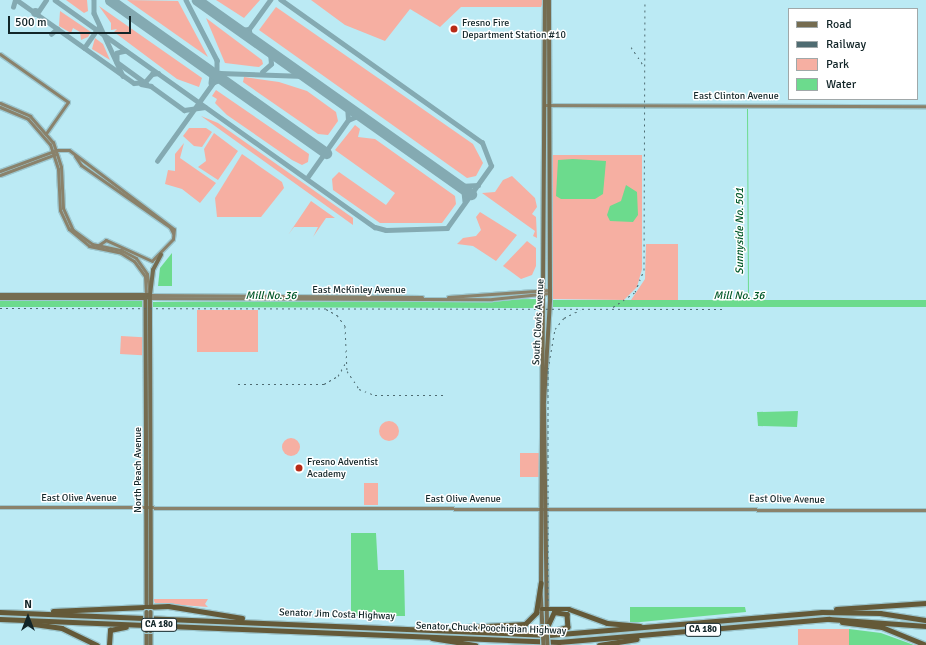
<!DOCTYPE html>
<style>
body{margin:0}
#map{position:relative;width:926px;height:645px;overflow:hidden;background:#bbeaf4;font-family:Signika,sans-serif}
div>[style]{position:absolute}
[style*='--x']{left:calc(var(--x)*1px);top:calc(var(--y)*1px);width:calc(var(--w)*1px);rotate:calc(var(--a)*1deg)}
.green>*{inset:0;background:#f6afa2;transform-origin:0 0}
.round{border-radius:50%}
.water>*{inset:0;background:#6cdb8d;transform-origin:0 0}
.stream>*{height:1px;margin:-0.5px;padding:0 0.5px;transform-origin:0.5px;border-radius:0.5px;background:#6cdb8d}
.taxiway>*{height:4.5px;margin:-2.25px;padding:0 2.25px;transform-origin:2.25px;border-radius:2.25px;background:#84aab2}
.taxiway>.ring{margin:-2.25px;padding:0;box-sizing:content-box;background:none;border:4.5px solid #84aab2;border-radius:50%}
.runway>*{height:11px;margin:-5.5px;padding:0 5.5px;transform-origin:5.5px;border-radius:5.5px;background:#84aab2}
.roads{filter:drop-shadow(1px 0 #9dc7cf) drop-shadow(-1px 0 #9dc7cf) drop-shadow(0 1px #9dc7cf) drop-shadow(0 -1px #9dc7cf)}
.secondary>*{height:3px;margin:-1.5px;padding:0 1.5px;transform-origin:1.5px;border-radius:1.5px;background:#8a826b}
.primary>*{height:3.5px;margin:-1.75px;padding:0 1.75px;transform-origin:1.75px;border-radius:1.75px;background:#756c50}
.highway>*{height:4.5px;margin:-2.25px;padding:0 2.25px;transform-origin:2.25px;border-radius:2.25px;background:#645938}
.rail>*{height:1px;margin-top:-0.5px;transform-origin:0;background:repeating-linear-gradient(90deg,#4e6b71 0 2px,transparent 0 6px)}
.bridges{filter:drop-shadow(1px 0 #9dc7cf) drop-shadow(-1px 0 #9dc7cf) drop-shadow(0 1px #9dc7cf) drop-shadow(0 -1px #9dc7cf)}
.primary-bridge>*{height:3.5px;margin:-1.75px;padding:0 1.75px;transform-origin:1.75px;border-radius:1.75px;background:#756c50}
.dots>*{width:11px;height:11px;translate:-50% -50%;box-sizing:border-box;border:2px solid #fff;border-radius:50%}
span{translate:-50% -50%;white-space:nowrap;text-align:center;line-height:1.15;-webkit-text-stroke:3px #fff;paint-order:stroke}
.shield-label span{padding:1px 3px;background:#fff;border:1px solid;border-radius:3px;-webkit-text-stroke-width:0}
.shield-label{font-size:9px;color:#122528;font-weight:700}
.poi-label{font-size:10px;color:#122528}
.left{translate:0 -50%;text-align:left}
.street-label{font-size:10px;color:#122528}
.water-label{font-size:11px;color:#005727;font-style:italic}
.legend{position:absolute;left:788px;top:8px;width:130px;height:92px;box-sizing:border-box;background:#fff;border:1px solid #a0a8a9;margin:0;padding:5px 7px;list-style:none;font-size:12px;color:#122528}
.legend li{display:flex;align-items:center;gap:8px;height:20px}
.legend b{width:20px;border:1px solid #a0a8a9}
.north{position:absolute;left:8px;top:597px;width:40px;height:40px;-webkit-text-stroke:3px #fff;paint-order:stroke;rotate:0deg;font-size:11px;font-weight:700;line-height:16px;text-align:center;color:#122528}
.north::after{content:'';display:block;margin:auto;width:14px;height:18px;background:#122528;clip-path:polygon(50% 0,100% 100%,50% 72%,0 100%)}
.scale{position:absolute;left:8px;top:16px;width:123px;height:18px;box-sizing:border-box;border:2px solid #122528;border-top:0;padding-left:5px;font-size:12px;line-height:14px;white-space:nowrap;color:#122528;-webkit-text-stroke:3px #fff;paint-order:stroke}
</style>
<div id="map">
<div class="green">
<i style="clip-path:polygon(66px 0,87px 0,88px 11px,84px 13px)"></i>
<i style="clip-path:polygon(127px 0,178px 1px,208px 57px)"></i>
<i style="clip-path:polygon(216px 0,260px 0,244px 18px)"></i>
<i style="clip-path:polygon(311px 0,544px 0,541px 7px,461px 7px,440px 27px,410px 9px,385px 41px,345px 25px)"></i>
<i style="clip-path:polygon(99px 6px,202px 78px,199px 87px,177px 79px,114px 32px,117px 29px,111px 30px,111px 23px)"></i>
<i style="clip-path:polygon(276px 7px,473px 144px,483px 163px,476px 176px,467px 178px,259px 30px)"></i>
<i style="clip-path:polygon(60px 11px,91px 32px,88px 37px,81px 40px,80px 32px,73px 28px,71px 33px,59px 26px)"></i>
<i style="clip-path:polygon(206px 18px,262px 60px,263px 64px,259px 67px,225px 63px)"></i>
<i style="clip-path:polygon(95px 38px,103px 44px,110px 60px,92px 49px)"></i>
<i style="clip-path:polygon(244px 77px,279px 82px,307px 91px,336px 112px,338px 121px,328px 135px,318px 134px,243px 82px)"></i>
<i style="clip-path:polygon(216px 90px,309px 154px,308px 162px,302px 165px,292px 160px,227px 115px,215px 103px,217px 99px,212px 96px)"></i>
<i style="clip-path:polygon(201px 116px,218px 123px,353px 218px,353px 225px)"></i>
<i style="clip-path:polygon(355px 125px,360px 129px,358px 137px,375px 139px,455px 196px,456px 204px,442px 223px,380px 223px,333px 190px,332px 179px,339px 172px,386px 205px,395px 193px,335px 150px)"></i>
<i style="clip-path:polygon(189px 128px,206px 128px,212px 132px,202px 147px,194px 146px,183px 136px)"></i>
<i style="clip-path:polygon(214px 133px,238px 151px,218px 180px,198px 167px,206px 161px,204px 149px)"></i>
<i style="clip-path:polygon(184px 143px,180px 158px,216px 183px,200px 203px,182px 189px,165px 184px,168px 170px,175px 171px,175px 154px)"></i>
<i style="clip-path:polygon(242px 154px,282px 182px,284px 188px,261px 217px,217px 217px,215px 198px)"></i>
<i style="clip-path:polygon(552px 155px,642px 155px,642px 269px,637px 287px,624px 300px,552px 299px)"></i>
<i style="clip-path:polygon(512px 176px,535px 198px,537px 207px,532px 214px,536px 217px,537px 238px,533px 236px,535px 231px,482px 193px,495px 192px,503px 180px)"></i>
<i style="clip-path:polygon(311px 201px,335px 218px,326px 218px,313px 237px,318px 227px,294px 227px,288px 235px)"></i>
<i style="clip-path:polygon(480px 212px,517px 235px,496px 261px,473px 246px,457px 244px,463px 238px,476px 236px,481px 230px,476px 217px)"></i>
<i style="clip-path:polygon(527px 241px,536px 248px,536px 266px,532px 275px,521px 279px,503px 266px)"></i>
<i style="clip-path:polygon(646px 244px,678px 244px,678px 300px,631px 300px,645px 279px)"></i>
<i style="left:197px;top:310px;width:61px;height:42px"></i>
<i style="left:121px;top:336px;width:22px;height:18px;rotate:3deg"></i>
<i class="round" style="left:379px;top:421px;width:20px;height:20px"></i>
<i class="round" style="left:282px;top:438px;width:18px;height:18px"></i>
<i style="left:520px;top:453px;width:19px;height:24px"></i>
<i style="left:364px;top:483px;width:14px;height:22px"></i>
<i style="clip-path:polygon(153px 599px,208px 599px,205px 604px,208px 607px,155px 603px)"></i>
<i style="left:849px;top:629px;width:16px;height:51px;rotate:90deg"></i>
</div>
<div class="water">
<i style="clip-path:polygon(573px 159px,606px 161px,603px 194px,595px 199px,561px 199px,556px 196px,558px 160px)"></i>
<i style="clip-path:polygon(626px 185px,637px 192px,638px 215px,633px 222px,610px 221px,607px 215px,610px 206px,621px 201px)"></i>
<i style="clip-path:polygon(172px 253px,172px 286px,158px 286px,160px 268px)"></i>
<i style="clip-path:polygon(543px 299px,543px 308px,152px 307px,152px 302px)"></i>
<i style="left:0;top:300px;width:142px;height:7px"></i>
<i style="left:552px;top:300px;width:374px;height:7px"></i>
<i style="clip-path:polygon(798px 411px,797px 427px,758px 426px,757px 412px)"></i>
<i style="clip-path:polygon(351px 533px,376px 533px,378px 570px,404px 570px,405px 616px,351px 616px)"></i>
<i style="clip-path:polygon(630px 607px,745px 607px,746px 612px,630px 623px)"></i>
<i style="clip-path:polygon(849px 629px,881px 633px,914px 645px,849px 645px)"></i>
</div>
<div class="stream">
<i style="--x:747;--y:108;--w:193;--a:89.7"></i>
</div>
<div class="taxiway">
<i style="--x:17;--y:0;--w:143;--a:35.4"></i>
<i style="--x:134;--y:83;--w:11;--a:-5"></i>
<i style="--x:145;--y:82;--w:11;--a:-49"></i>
<i style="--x:152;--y:74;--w:6;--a:-9"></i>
<i style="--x:55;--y:0;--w:392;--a:35.4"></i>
<i style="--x:375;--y:227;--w:11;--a:15"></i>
<i style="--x:386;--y:230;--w:61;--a:-1.9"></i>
<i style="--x:447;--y:228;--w:76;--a:-54.6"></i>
<i style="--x:491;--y:166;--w:25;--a:-111"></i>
<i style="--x:482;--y:143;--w:247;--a:-144.6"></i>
<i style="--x:94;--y:0;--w:13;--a:90"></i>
<i style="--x:94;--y:13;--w:69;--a:65.3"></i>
<i style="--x:186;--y:0;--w:68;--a:62.7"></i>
<i style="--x:217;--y:60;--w:16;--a:90"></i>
<i style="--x:194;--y:0;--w:13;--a:29"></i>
<i style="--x:13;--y:7;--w:7;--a:-74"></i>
<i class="ring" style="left:33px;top:10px;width:1.5px;height:1.5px"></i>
<i style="--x:38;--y:12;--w:14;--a:-56"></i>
<i style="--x:249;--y:29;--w:9;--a:77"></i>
<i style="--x:240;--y:30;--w:9;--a:-6"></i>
<i style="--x:249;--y:29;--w:36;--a:-54"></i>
<i style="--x:51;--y:34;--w:8;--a:-40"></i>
<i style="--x:84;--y:48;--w:24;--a:-55"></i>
<i style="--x:126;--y:51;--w:9;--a:167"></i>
<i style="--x:117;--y:53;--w:9;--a:90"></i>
<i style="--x:117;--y:62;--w:36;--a:36"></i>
<i style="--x:205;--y:67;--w:11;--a:49"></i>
<i style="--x:212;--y:75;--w:8;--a:97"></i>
<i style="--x:262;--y:72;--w:12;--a:-42"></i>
<i style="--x:271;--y:64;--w:12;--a:-95"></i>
<i style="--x:212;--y:83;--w:8;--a:-23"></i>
<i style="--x:219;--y:80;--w:12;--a:24"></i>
<i style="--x:141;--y:84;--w:10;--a:11"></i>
<i style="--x:151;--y:86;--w:41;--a:36"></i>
<i style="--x:184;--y:110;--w:21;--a:-8"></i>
<i style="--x:348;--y:120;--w:13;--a:-23"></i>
<i style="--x:157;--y:161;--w:108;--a:-54.4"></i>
<i style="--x:220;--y:73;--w:84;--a:2"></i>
<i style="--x:307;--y:178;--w:71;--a:-54.7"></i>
<i style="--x:348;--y:120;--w:14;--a:-94"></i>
<i style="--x:457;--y:184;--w:11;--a:49"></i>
<i style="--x:464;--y:192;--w:9;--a:84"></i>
<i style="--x:460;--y:186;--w:18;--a:-3"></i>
</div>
<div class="runway">
<i style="--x:110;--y:0;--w:265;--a:35.3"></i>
<i style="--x:197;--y:0;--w:336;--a:35.3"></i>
</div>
<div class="roads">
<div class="secondary">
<i style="--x:0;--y:54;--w:83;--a:35.2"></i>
<i style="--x:68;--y:102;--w:39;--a:125"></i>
<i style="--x:0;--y:103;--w:33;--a:23"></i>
<i style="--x:30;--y:116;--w:35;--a:49"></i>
<i style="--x:53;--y:142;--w:26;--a:72"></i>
<i style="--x:61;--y:167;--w:41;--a:87.2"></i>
<i style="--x:63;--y:208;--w:24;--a:66"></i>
<i style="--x:73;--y:230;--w:24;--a:36"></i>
<i style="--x:92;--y:244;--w:30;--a:12"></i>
<i style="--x:121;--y:250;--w:17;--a:28"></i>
<i style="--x:136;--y:258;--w:19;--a:55"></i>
<i style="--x:147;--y:274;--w:21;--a:82"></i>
<i style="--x:150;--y:295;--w:272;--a:0.4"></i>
<i style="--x:545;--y:105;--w:381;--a:0.2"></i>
<i style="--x:0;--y:107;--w:30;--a:23"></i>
<i style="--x:28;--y:119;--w:33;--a:49"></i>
<i style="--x:50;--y:144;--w:26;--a:72"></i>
<i style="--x:58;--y:169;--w:41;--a:87.2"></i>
<i style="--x:60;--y:210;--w:21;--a:65"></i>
<i style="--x:69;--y:229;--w:26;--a:40"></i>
<i style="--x:89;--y:246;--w:33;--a:12"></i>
<i style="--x:121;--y:253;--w:15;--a:32"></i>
<i style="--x:134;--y:261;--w:19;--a:54"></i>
<i style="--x:145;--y:276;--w:20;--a:87"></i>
<i style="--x:75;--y:156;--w:11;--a:56"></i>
<i style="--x:81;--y:165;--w:108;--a:34.9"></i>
<i style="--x:170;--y:227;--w:7;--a:63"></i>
<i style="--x:0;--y:171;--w:61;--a:-20.2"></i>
<i style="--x:57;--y:150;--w:12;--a:0"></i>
<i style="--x:69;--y:150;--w:131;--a:37"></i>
<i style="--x:174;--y:229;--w:10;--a:96"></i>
<i style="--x:173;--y:239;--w:30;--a:134"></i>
<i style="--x:152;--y:261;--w:51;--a:-155.5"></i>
<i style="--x:106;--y:240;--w:11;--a:146"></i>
<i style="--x:0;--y:175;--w:60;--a:-20.6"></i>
<i style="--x:448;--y:297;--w:102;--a:-3.9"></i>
<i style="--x:149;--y:298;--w:343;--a:0.2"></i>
<i style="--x:492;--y:299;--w:58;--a:-5.9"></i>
<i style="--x:0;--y:507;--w:926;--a:0.19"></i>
</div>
<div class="primary">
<i style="--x:0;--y:295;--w:150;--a:0"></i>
<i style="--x:0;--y:298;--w:146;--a:0"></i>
<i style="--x:146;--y:298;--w:314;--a:89.8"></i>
<i style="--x:541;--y:585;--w:585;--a:-89.61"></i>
<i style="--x:541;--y:591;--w:36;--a:87"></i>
<i style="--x:151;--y:609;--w:314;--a:-90.2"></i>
<i style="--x:150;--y:295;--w:25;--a:-83"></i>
<i style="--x:153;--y:270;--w:17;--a:-62"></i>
<i style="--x:547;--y:626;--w:224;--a:-90.8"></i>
<i style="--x:544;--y:402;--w:101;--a:-86.6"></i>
<i style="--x:550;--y:301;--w:301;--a:-90.2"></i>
<i style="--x:147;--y:631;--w:14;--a:90"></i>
<i style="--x:151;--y:631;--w:14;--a:90"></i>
</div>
<div class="highway">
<i style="--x:542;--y:609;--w:27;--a:0"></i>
<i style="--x:569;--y:609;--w:40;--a:20.2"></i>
<i style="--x:607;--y:623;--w:33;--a:5"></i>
<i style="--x:836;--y:609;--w:90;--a:-3.8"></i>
<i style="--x:53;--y:611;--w:115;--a:-2.5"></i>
<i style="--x:168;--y:606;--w:75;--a:9.2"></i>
<i style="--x:0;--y:612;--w:549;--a:2.4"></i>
<i style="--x:549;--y:635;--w:274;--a:-4.8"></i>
<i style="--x:822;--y:612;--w:58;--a:1"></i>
<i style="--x:880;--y:613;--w:47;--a:8.7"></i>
<i style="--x:0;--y:619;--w:559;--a:2.36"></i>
<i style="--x:559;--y:642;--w:271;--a:-4.9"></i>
<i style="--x:829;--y:619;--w:97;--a:4.1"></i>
<i style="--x:842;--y:622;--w:40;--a:7.1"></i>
<i style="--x:882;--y:627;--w:48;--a:22.2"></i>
<i style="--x:27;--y:623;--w:35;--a:8"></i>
<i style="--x:62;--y:628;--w:39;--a:26"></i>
<i style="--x:466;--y:627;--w:59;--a:-2.9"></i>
<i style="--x:525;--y:624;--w:16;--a:-45"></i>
<i style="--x:536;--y:613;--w:30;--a:-81"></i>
<i style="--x:547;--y:627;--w:17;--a:-65"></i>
<i style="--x:554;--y:612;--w:13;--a:9"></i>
<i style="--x:567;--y:614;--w:13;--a:86"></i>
<i style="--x:568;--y:627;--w:16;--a:162"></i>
<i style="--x:432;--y:638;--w:44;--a:9.2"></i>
<i style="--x:109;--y:645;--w:15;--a:-86"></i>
<i style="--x:110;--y:630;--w:16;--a:-11"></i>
<i style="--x:599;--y:645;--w:38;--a:-9"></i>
</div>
</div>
<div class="rail">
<i style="--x:631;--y:47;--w:22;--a:56"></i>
<i style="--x:613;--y:307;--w:27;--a:-34"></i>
<i style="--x:635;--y:292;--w:24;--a:-68"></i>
<i style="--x:644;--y:270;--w:270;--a:-89.8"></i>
<i style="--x:0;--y:308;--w:723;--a:0.08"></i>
<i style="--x:326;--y:309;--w:13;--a:29"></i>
<i style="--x:337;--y:315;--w:14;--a:54"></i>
<i style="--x:345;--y:326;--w:45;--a:87.5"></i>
<i style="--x:347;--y:371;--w:22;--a:56"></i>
<i style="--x:359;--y:389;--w:17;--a:21"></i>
<i style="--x:375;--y:395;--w:70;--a:0"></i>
<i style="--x:238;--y:384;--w:86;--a:0"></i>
<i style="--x:324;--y:384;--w:16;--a:-30"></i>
<i style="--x:338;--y:376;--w:16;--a:-60"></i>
<i style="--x:548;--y:601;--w:232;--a:-90"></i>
<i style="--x:548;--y:369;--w:41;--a:-80.1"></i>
<i style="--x:555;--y:329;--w:14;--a:-51"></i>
<i style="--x:564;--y:318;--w:18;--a:-27"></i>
</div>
<div class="bridges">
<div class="primary-bridge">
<i style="--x:147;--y:612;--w:19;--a:90"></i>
<i style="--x:151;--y:612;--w:19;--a:90"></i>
<i style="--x:543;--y:627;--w:18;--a:87"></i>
<i style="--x:547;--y:627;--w:18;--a:87"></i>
</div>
</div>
<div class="dots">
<i style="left:454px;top:29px;background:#b82b17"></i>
<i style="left:299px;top:468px;background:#b82b17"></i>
</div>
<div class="shield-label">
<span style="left:159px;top:625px">CA 180</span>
<span style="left:703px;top:630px">CA 180</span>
</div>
<div class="poi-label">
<span class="left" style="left:462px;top:29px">Fresno Fire<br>Department Station #10</span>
<span class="left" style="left:307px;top:468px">Fresno Adventist<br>Academy</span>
</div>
<div class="street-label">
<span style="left:736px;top:97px">East Clinton Avenue</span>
<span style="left:359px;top:291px">East McKinley Avenue</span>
<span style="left:539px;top:322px;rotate:-87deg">South Clovis Avenue</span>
<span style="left:139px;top:470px;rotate:-90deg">North Peach Avenue</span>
<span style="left:79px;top:499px">East Olive Avenue</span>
<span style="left:463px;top:500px">East Olive Avenue</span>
<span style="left:787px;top:500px;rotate:1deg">East Olive Avenue</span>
<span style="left:337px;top:615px;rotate:2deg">Senator Jim Costa Highway</span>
<span style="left:491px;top:629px;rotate:2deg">Senator Chuck Poochigian Highway</span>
</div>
<div class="water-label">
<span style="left:740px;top:231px;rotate:-90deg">Sunnyside No. 501</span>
<span style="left:271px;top:296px">Mill No. 36</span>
<span style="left:739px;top:296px">Mill No. 36</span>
</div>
<ul class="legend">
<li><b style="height:5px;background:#756c50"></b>Road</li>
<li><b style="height:5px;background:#4e6b71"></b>Railway</li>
<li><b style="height:11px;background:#f6afa2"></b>Park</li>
<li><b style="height:11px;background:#6cdb8d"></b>Water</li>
</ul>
<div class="north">N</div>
<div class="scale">500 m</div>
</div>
